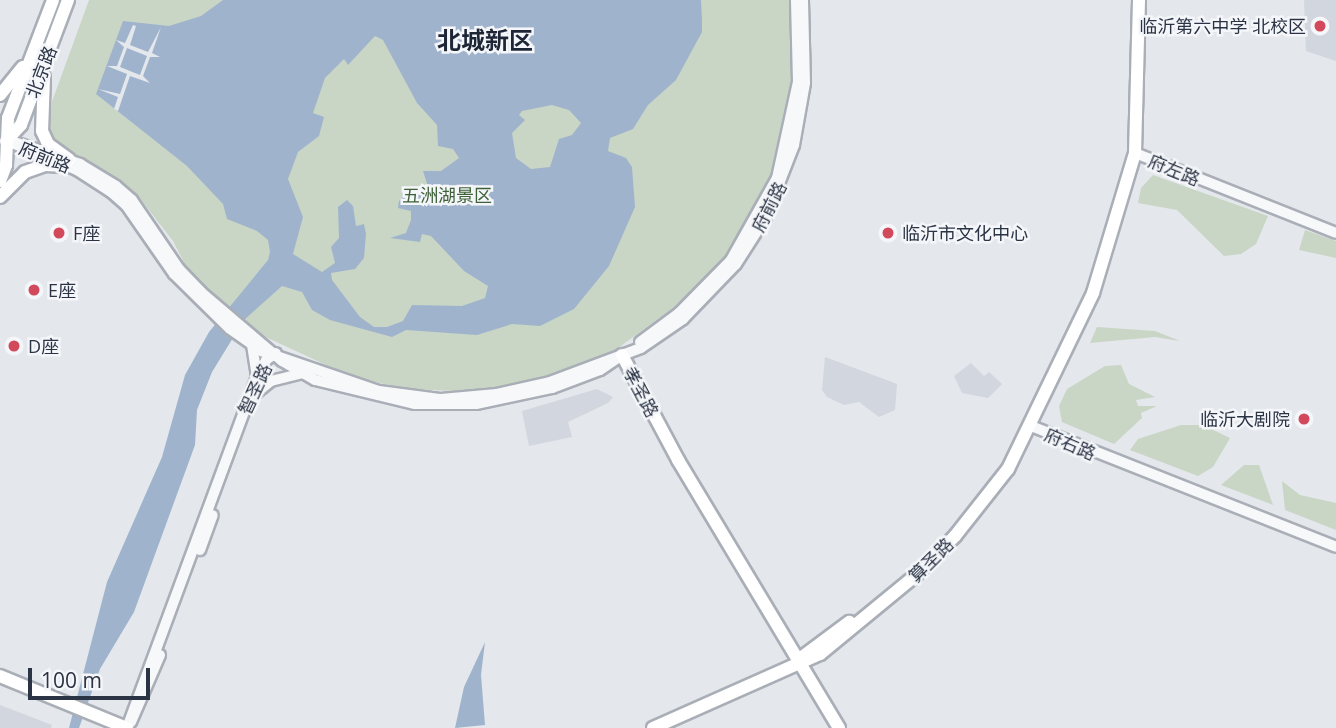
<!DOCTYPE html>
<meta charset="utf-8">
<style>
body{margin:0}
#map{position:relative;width:1336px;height:728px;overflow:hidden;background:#e4e7ec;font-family:"Open Sans","Noto Sans SC",sans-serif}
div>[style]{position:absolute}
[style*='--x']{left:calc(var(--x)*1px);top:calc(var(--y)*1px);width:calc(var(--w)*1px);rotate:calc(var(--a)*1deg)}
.built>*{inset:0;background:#d2d6de}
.green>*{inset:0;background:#c9d6c5}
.water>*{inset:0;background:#9fb4cc}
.pier>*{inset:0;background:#e4e7ec}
.roads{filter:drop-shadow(2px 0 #a9aeb7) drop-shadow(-2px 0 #a9aeb7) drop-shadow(0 2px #a9aeb7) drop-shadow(0 -2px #a9aeb7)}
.minor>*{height:10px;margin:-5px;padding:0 5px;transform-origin:5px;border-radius:5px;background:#f7f8fa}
.major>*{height:12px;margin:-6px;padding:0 6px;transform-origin:6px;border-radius:6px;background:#fff}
.dots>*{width:19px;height:19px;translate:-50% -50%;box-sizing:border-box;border:4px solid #f4f6f9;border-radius:50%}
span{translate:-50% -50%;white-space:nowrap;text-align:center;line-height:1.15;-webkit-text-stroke:5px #f4f6f9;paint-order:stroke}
.poi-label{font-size:18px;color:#2b3445}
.right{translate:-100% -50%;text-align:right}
.left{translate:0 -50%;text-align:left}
.street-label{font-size:18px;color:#2b3445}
.park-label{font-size:18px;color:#3f6138}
.district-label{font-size:24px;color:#1d2536;font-weight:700}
.scale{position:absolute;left:28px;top:668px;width:122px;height:32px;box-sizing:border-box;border:4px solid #2b3445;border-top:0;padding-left:9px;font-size:21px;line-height:24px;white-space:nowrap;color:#2b3445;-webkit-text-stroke:5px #f4f6f9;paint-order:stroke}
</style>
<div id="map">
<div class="built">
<i style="clip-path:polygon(1304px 0,1336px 0,1336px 61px,1306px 51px)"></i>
<i style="clip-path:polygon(825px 357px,897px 384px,895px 410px,879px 417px,859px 402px,844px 405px,827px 397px,822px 390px)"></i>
<i style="clip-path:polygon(971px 363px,984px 376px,989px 372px,1002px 384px,988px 398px,962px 393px,954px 376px)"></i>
<i style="clip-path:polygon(597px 389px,613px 397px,608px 403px,568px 422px,572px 437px,529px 446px,522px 411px)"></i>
<i style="clip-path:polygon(0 705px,52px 725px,51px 728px,0 728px)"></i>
</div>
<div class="green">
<i style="clip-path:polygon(89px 0,789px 0,794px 29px,793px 98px,778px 158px,760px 204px,717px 268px,670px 310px,614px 351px,543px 378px,477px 392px,407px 389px,352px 377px,257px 333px,189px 272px,173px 241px,138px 196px,61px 146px,51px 134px,46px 118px)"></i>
<i style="clip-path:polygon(1153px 175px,1268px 216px,1256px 244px,1241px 254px,1224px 256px,1177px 210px,1138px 203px,1141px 188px)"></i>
<i style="clip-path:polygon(1305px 230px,1336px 241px,1336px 258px,1299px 250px)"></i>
<i style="clip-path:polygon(1097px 327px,1155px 331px,1180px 341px,1155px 337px,1090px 343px)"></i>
<i style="clip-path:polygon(1121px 365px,1129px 384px,1155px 397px,1136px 400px,1138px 406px,1157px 406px,1141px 413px,1142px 418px,1114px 444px,1062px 422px,1059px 406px,1067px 389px,1105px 366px)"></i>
<i style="clip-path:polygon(1181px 425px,1203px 425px,1230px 438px,1213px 467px,1198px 476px,1130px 450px,1138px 439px)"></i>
<i style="clip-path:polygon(1244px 465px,1259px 465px,1273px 505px,1221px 485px)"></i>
<i style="clip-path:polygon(1282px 481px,1300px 495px,1336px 503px,1336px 530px,1285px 510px)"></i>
</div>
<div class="water">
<i style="clip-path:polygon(evenodd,223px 0,701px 0,702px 20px,702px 32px,676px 80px,648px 105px,633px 129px,610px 138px,608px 151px,626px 158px,632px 167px,635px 207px,609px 266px,574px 309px,540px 326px,512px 324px,477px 335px,406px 330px,392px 337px,330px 320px,312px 310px,302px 292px,282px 286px,244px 320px,212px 372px,197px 410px,195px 445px,134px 612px,100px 669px,79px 728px,69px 728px,107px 582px,162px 457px,185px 375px,209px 332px,268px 260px,270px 252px,268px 240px,257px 231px,227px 219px,223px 204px,187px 166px,96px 94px,123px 21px,169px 26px,201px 16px,223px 0,375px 36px,383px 40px,417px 103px,437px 125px,438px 146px,453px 149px,459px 158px,441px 171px,423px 171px,430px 193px,406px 194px,399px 201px,398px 208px,411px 211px,411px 220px,406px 233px,390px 238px,420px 242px,422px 234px,431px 236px,464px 271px,488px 286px,485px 298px,462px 306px,412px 305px,403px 321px,387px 327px,374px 327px,360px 317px,332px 280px,331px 273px,355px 269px,364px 258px,366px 234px,364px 224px,356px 226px,353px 206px,347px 200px,338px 207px,339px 238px,331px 247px,335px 263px,322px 272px,293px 254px,303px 217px,288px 179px,298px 152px,319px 136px,324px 117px,313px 113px,325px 78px,344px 59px,348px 65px,375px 36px,223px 0,552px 105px,569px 110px,581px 123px,572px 135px,559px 139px,550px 167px,531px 169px,516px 158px,512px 133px,525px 120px,519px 115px,522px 111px,552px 105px)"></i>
<i style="clip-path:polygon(485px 642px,481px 675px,485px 725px,455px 728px,464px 687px)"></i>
</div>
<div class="pier">
<i style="clip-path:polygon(evenodd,133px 25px,136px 26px,130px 45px,148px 52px,161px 27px,152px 53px,160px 57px,150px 57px,143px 76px,150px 83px,130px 76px,118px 111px,114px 109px,118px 97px,98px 89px,120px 94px,127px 74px,107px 66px,117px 66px,124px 47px,116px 40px,125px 43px,133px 25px,127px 48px,147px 56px,140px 75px,120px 67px,127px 48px)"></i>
</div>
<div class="roads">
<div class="minor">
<i style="--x:7;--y:141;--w:76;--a:22.5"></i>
<i style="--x:77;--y:170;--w:40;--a:32.9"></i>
<i style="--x:111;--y:192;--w:20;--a:41"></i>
<i style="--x:126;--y:205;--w:84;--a:55.2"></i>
<i style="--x:174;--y:274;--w:78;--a:44.5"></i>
<i style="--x:230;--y:329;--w:39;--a:35"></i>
<i style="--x:262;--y:351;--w:124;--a:18.9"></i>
<i style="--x:379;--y:391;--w:63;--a:7.4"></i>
<i style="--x:441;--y:399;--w:56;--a:-5.1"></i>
<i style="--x:497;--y:394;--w:54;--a:-12.8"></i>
<i style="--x:550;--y:382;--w:97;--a:-20.5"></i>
<i style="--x:641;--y:348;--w:51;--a:-34.6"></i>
<i style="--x:683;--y:319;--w:76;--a:-46.1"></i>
<i style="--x:736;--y:264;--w:56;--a:-57.4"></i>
<i style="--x:766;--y:217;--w:77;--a:-68.7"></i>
<i style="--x:794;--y:145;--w:63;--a:-79.9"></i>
<i style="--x:805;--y:83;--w:83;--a:-91.4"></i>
<i style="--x:14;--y:142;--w:70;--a:18.4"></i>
<i style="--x:80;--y:164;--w:42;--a:31.4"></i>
<i style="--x:116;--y:186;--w:21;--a:41"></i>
<i style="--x:132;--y:200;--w:83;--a:55.7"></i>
<i style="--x:179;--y:269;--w:32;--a:46"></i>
<i style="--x:201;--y:292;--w:106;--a:40.4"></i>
<i style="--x:282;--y:361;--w:38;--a:30"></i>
<i style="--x:315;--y:380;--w:103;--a:13.5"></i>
<i style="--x:415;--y:404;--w:61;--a:0"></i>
<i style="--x:476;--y:404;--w:78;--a:-11.9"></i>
<i style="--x:552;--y:388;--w:51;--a:-20.6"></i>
<i style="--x:600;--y:370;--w:23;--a:-34"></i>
<i style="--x:1135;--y:153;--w:216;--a:21.7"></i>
<i style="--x:640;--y:342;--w:49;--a:-36.6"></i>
<i style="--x:679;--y:313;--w:74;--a:-45.5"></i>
<i style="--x:731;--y:260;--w:94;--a:-60.7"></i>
<i style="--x:777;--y:178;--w:98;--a:-77.7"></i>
<i style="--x:798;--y:82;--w:82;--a:-91.4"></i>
<i style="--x:252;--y:345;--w:30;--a:81"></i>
<i style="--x:256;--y:393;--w:19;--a:-39"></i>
<i style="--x:271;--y:381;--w:32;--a:-14"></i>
<i style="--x:1031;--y:426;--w:328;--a:21.6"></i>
<i style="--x:200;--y:550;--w:37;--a:-70"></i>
<i style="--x:131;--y:722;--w:73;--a:-66.6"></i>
<i style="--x:127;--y:728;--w:369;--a:-69.7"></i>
<i style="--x:255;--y:382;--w:25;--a:-63"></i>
<i style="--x:266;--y:360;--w:12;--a:-35"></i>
</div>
<div class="major">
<i style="--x:44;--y:77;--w:54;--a:92.1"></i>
<i style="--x:42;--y:131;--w:14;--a:65"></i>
<i style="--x:48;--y:144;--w:26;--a:36"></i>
<i style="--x:0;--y:95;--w:36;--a:-51"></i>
<i style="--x:6;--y:141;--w:22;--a:-47"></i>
<i style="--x:21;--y:125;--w:134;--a:-69.4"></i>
<i style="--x:0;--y:181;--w:17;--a:-69"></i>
<i style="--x:6;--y:165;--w:47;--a:-87.6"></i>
<i style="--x:8;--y:118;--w:126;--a:-69.1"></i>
<i style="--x:0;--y:197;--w:35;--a:-45"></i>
<i style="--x:25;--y:172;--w:21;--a:-19"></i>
<i style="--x:45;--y:165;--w:21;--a:3"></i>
<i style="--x:622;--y:355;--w:119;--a:61.9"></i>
<i style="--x:678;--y:460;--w:313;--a:59"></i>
<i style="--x:802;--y:657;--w:59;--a:-36.7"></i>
<i style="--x:0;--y:676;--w:137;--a:22.3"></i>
<i style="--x:653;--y:728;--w:183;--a:-23.9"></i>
<i style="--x:820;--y:654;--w:123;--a:-39.4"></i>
<i style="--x:915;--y:576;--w:57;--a:-45"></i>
<i style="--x:955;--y:536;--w:85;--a:-51.7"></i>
<i style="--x:1008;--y:469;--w:195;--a:-64.2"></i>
<i style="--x:1093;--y:293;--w:146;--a:-73.3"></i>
<i style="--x:1135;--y:153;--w:153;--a:-88.5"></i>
</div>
</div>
<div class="dots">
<i style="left:1320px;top:26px;background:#d1495b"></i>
<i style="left:59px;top:233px;background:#d1495b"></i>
<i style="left:888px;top:233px;background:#d1495b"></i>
<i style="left:34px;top:290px;background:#d1495b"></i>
<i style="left:14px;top:346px;background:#d1495b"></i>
<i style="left:1304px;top:419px;background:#d1495b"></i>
</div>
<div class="poi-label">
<span class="right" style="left:1306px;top:26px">临沂第六中学 北校区</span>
<span class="left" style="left:73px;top:233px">F座</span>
<span class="left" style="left:902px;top:233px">临沂市文化中心</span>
<span class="left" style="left:48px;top:290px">E座</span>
<span class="left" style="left:28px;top:346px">D座</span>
<span class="right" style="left:1290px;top:419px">临沂大剧院</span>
</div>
<div class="street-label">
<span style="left:41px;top:72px;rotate:-69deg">北京路</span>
<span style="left:45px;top:157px;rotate:22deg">府前路</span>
<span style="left:1174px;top:170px;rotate:22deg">府左路</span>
<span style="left:769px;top:207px;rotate:-63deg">府前路</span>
<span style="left:255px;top:389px;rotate:-65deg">智圣路</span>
<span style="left:641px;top:392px;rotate:62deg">孝圣路</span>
<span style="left:1070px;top:444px;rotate:23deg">府右路</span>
<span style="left:931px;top:560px;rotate:-45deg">算圣路</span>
</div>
<div class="park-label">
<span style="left:447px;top:195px">五洲湖景区</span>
</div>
<div class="district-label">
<span style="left:485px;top:40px">北城新区</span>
</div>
<div class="scale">100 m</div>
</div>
